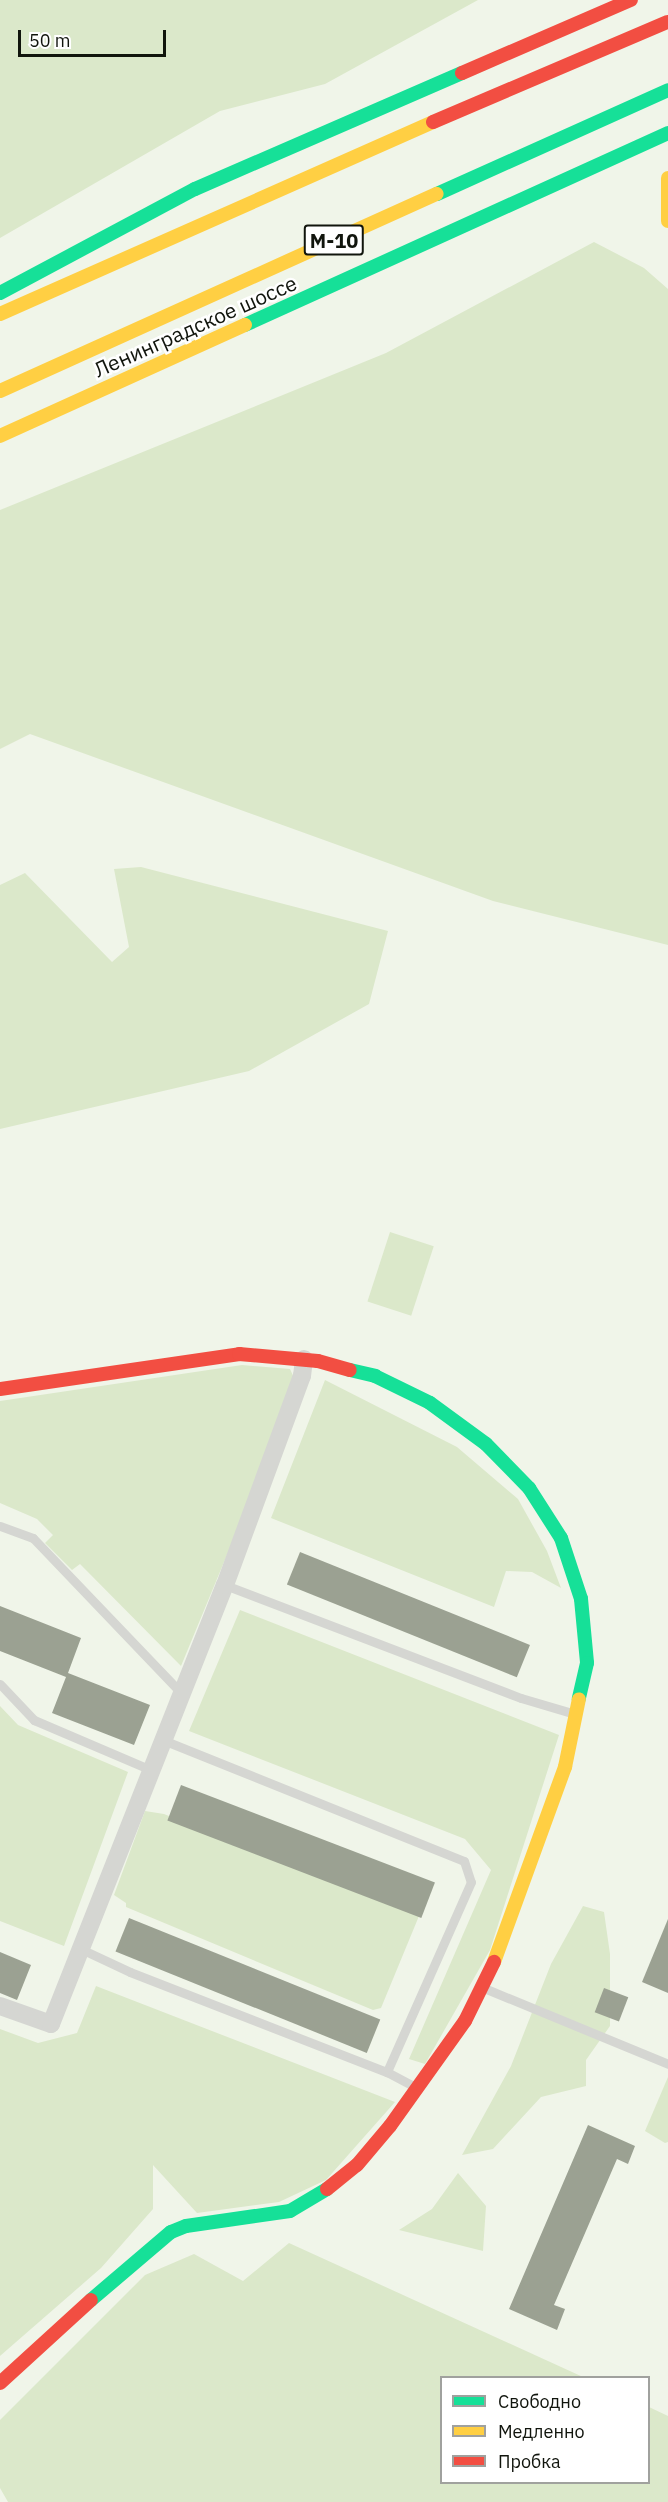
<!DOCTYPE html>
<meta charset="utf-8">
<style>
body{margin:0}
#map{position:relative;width:668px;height:2502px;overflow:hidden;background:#f0f5e9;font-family:"IBM Plex Sans",sans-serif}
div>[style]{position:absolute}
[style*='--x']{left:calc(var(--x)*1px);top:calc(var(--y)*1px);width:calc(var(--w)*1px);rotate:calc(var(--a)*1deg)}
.green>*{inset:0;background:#dbe8ca;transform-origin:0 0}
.building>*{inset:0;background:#9ba192;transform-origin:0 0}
.lane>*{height:9px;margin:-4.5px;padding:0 4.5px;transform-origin:4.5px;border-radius:4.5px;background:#d5d6d2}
.street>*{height:18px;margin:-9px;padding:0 9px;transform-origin:9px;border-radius:9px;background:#d5d6d2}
.fast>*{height:14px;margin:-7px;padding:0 7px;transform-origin:7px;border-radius:7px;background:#16e098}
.slow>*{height:14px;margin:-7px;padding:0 7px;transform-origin:7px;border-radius:7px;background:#ffcf43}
.jam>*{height:14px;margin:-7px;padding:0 7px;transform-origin:7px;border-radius:7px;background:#f24e42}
span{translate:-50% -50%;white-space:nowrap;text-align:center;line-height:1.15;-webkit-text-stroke:5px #fff;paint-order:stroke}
.shield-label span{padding:2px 4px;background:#fff;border:2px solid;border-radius:4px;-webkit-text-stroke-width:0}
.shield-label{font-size:20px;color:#11150d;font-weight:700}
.street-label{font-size:21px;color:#11150d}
.legend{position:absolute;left:440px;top:2376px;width:210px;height:108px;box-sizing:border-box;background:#fff;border:2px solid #a0a19e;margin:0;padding:8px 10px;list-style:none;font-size:18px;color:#11150d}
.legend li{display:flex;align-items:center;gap:12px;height:30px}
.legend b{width:30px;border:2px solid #a0a19e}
.scale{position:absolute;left:18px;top:30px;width:148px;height:27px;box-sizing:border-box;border:3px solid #11150d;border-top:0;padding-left:8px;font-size:18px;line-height:21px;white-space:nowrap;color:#11150d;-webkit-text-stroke:4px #fff;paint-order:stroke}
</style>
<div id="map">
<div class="green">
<i style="clip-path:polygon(0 0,478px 0,325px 84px,220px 111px,0 238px)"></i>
<i style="clip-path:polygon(594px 242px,644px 268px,668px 289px,668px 945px,493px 901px,30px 734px,0 749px,0 510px,386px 353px)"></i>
<i style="clip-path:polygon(141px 867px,388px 931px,369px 1004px,249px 1071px,0 1129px,0 885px,25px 873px,112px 962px,129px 947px,114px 869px)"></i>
<i style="left:390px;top:1232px;width:46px;height:73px;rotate:18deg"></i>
<i style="clip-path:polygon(242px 1365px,290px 1369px,295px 1380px,289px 1405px,181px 1666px,80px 1564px,72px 1570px,45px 1543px,53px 1535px,37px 1519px,0 1503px,0 1401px)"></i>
<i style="clip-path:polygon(325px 1380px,457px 1447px,518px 1499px,547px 1551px,561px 1588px,532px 1572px,506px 1571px,494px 1607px,271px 1518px)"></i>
<i style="clip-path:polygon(240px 1610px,559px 1735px,490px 1950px,425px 2064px,409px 2059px,491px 1870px,465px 1839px,189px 1731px)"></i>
<i style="clip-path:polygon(0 1706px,18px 1725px,128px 1772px,64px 1946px,0 1921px)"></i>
<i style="clip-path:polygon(145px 1811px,164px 1814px,419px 1916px,381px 2008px,373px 2010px,126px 1907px,126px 1903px,114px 1895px)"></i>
<i style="clip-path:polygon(583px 1906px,604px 1912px,610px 1954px,610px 2026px,586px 2060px,586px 2086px,541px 2097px,493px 2149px,462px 2155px,511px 2066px,551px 1964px)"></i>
<i style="clip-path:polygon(96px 1986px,395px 2102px,326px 2180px,279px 2202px,197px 2213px,153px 2165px,153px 2209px,101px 2268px,0 2356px,0 2029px,38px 2043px,77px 2033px)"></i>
<i style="clip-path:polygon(668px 2077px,668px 2142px,665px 2143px,645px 2131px)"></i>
<i style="clip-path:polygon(458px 2173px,486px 2206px,483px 2251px,399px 2230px,432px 2209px)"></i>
<i style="clip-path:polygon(289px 2243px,583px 2377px,442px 2378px,442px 2482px,648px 2482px,649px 2407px,668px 2416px,668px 2502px,8px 2502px,0 2488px,0 2420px,145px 2275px,194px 2254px,243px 2281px)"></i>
</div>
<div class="building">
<i style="left:300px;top:1552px;width:248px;height:35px;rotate:22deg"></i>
<i style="clip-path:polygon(0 1606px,81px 1638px,68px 1673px,150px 1705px,134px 1745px,52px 1713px,66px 1677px,0 1651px)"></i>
<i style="left:181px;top:1785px;width:272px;height:38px;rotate:21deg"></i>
<i style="left:129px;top:1918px;width:271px;height:36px;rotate:22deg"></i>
<i style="clip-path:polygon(668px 1919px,668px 1993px,642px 1982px)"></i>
<i style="clip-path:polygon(0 1952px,31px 1965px,17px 2000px,0 1993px)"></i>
<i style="left:604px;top:1988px;width:26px;height:26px;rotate:21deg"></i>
<i style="clip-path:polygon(588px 2125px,635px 2146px,628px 2164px,617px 2159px,554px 2305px,565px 2309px,557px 2330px,509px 2309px)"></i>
</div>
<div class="lane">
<i style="--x:0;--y:1526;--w:35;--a:20"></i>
<i style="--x:33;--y:1538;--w:214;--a:46.3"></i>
<i style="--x:225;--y:1585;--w:317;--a:20.9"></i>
<i style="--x:521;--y:1698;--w:56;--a:16.5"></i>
<i style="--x:0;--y:1684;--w:50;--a:46.6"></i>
<i style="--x:34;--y:1720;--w:127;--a:23.1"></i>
<i style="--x:163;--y:1740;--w:324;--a:21.9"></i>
<i style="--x:464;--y:1861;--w:22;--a:72"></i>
<i style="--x:471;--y:1882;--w:208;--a:113.9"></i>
<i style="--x:387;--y:2072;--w:32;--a:28"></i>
<i style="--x:81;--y:1949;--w:54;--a:25.1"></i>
<i style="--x:130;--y:1972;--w:276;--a:21.3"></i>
<i style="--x:484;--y:1988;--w:199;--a:22.4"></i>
</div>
<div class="street">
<i style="--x:0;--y:2006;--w:54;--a:19.4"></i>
<i style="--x:51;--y:2024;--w:472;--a:-68.4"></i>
<i style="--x:225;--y:1585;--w:223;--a:-69.8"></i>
<i style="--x:302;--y:1376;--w:17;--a:-83"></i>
</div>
<div class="fast">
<i style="--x:437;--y:194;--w:253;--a:-24.2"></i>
<i style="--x:0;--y:293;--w:221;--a:-28.1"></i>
<i style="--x:195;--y:189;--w:291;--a:-23.5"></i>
<i style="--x:245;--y:325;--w:465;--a:-24.4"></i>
<i style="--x:350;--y:1370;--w:26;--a:13"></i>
<i style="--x:375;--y:1376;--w:61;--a:26.1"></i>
<i style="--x:430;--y:1403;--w:69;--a:36.2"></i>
<i style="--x:486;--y:1444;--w:62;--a:45.7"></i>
<i style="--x:529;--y:1488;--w:59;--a:57.4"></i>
<i style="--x:561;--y:1538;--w:64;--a:71.8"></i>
<i style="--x:581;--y:1599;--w:64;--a:84.6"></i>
<i style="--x:587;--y:1663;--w:37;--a:103"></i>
<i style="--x:91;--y:2300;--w:105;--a:-40.4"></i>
<i style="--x:171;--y:2232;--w:16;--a:-22"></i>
<i style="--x:186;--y:2226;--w:105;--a:-8.2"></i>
<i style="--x:290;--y:2211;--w:43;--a:-30.7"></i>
</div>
<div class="slow">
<i style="--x:668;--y:178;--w:43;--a:90"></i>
<i style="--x:0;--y:314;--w:474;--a:-23.9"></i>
<i style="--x:0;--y:391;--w:479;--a:-24.3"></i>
<i style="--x:0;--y:436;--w:269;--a:-24.4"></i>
<i style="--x:494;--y:1962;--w:208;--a:-70"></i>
<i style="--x:565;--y:1767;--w:69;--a:-78.4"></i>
</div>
<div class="jam">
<i style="--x:462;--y:73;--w:184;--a:-23.4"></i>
<i style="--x:433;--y:122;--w:255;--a:-23.1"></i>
<i style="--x:0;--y:1389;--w:242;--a:-8.3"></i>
<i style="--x:239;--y:1354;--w:79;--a:5.1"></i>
<i style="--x:318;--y:1361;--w:33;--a:16"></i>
<i style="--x:327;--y:2189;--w:38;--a:-39"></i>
<i style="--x:357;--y:2165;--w:51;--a:-49.8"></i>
<i style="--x:390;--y:2126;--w:129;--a:-54.5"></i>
<i style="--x:465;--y:2021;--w:66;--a:-63.8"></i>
<i style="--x:0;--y:2383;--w:123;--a:-42.4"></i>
</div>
<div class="shield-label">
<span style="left:334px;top:240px">М-10</span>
</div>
<div class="street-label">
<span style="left:195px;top:326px;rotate:-24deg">Ленинградское шоссе</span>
</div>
<ul class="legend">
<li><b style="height:8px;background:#16e098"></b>Свободно</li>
<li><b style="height:8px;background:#ffcf43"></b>Медленно</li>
<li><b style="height:8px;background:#f24e42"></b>Пробка</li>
</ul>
<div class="scale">50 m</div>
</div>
